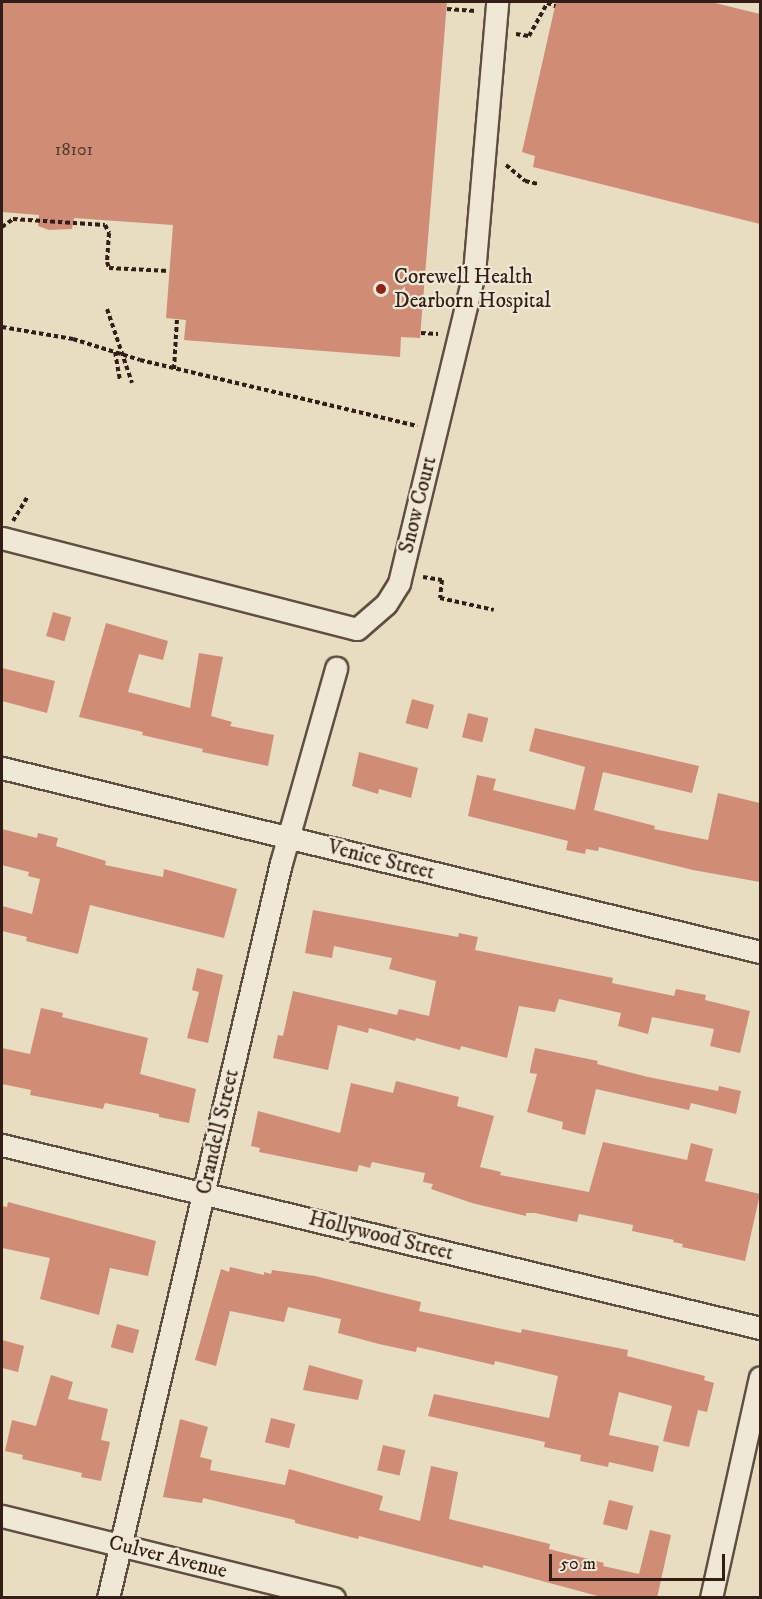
<!DOCTYPE html>
<style>
body{margin:0}
#map{position:relative;width:762px;height:1599px;overflow:hidden;background:#e8dcc1;font-family:"IM FELL DW Pica",serif}
div>[style]{position:absolute}
[style*='--x']{left:calc(var(--x)*1px);top:calc(var(--y)*1px);width:calc(var(--w)*1px);rotate:calc(var(--a)*1deg)}
.building>*{inset:0;background:#cf8d78;transform-origin:0 0}
.path>*{height:4px;margin-top:-2px;transform-origin:0;background:repeating-linear-gradient(90deg,#321e15 0 4.5px,transparent 0 7.5px)}
.roads{filter:drop-shadow(2px 0 #604e40) drop-shadow(-2px 0 #604e40) drop-shadow(0 2px #604e40) drop-shadow(0 -2px #604e40)}
.street>*{height:21px;margin:-10.5px;padding:0 10.5px;transform-origin:10.5px;border-radius:10.5px;background:#f0e8d7}
.dots>*{width:16px;height:16px;translate:-50% -50%;box-sizing:border-box;border:3px solid #f0e8d7;border-radius:50%}
span{translate:-50% -50%;white-space:nowrap;text-align:center;line-height:1.15;-webkit-text-stroke:4.5px #f0e8d7;paint-order:stroke}
.number-label{font-size:18px;color:#593a2e}
.number-label span{-webkit-text-stroke-width:0}
.poi-label{font-size:21px;color:#321e15}
.left{translate:0 -50%;text-align:left}
.street-label{font-size:21px;color:#321e15}
.frame{position:absolute;inset:0;border:3px solid #321e15;pointer-events:none}
.scale{position:absolute;left:549px;top:1554px;width:176px;height:27px;box-sizing:border-box;border:3px solid #321e15;border-top:0;padding-left:8px;font-size:18px;line-height:21px;white-space:nowrap;color:#321e15;-webkit-text-stroke:4px #f0e8d7;paint-order:stroke}
</style>
<div id="map">
<div class="building">
<i style="clip-path:polygon(2px 2px,447px 2px,420px 338px,401px 337px,400px 357px,184px 340px,186px 320px,166px 318px,173px 225px,74px 218px,72px 229px,49px 230px,38px 226px,39px 215px,2px 212px)"></i>
<i style="clip-path:polygon(556px 2px,711px 2px,760px 14px,760px 224px,533px 167px,535px 156px,522px 152px)"></i>
<i style="left:53px;top:612px;width:19px;height:25px;rotate:16deg"></i>
<i style="clip-path:polygon(106px 623px,168px 641px,163px 660px,139px 654px,128px 692px,132px 693px,190px 708px,199px 653px,223px 657px,211px 716px,232px 722px,230px 726px,274px 735px,268px 766px,202px 752px,203px 749px,142px 735px,143px 732px,79px 717px)"></i>
<i style="clip-path:polygon(2px 668px,55px 681px,47px 713px,2px 701px)"></i>
<i style="left:412px;top:699px;width:23px;height:25px;rotate:15deg"></i>
<i style="left:468px;top:713px;width:21px;height:25px;rotate:14deg"></i>
<i style="clip-path:polygon(535px 728px,699px 766px,692px 793px,603px 772px,594px 810px,655px 826px,654px 829px,708px 840px,718px 793px,760px 803px,760px 882px,693px 870px,599px 847px,598px 851px,586px 849px,585px 854px,566px 850px,568px 841px,468px 816px,477px 775px,496px 779px,493px 790px,575px 810px,585px 767px,529px 751px)"></i>
<i style="clip-path:polygon(359px 752px,418px 768px,411px 798px,379px 789px,378px 794px,352px 786px)"></i>
<i style="clip-path:polygon(2px 829px,37px 838px,38px 833px,58px 838px,56px 846px,106px 861px,105px 865px,163px 877px,164px 869px,237px 889px,224px 938px,90px 905px,78px 954px,26px 941px,27px 937px,2px 931px,2px 906px,32px 914px,40px 879px,28px 876px,29px 872px,2px 865px)"></i>
<i style="clip-path:polygon(313px 910px,458px 937px,459px 933px,478px 937px,475px 950px,613px 978px,612px 983px,674px 996px,676px 989px,706px 995px,705px 1000px,750px 1011px,740px 1053px,710px 1046px,714px 1029px,652px 1017px,648px 1034px,618px 1026px,621px 1013px,559px 999px,555px 1012px,519px 1006px,507px 1058px,461px 1046px,460px 1050px,416px 1038px,415px 1041px,369px 1028px,368px 1033px,338px 1025px,328px 1070px,273px 1058px,278px 1035px,283px 1036px,293px 991px,397px 1015px,399px 1009px,429px 1016px,436px 981px,389px 969px,392px 958px,334px 946px,332px 958px,305px 953px)"></i>
<i style="clip-path:polygon(197px 968px,223px 975px,208px 1043px,187px 1038px,199px 992px,192px 990px)"></i>
<i style="clip-path:polygon(41px 1008px,63px 1013px,62px 1017px,148px 1038px,140px 1074px,196px 1089px,189px 1123px,159px 1117px,159px 1114px,105px 1103px,103px 1109px,30px 1095px,31px 1090px,2px 1084px,2px 1048px,30px 1054px)"></i>
<i style="clip-path:polygon(535px 1048px,598px 1061px,597px 1064px,648px 1077px,718px 1091px,719px 1086px,741px 1091px,736px 1114px,691px 1103px,689px 1110px,596px 1089px,585px 1135px,562px 1129px,563px 1122px,527px 1112px,537px 1074px,530px 1073px,530px 1070px)"></i>
<i style="clip-path:polygon(396px 1081px,459px 1097px,457px 1106px,494px 1116px,480px 1167px,501px 1172px,500px 1175px,589px 1192px,603px 1142px,687px 1160px,691px 1143px,713px 1149px,705px 1181px,760px 1194px,745px 1261px,682px 1247px,683px 1244px,673px 1242px,674px 1240px,632px 1231px,633px 1225px,579px 1214px,577px 1222px,535px 1213px,526px 1213px,526px 1216px,472px 1203px,431px 1189px,433px 1184px,423px 1182px,425px 1173px,372px 1162px,370px 1168px,359px 1165px,357px 1172px,259px 1152px,260px 1148px,251px 1146px,258px 1111px,340px 1133px,351px 1083px,393px 1093px)"></i>
<i style="clip-path:polygon(8px 1202px,156px 1241px,148px 1276px,110px 1268px,99px 1315px,40px 1299px,50px 1258px,2px 1248px,2px 1206px,7px 1207px)"></i>
<i style="clip-path:polygon(230px 1267px,264px 1275px,264px 1272px,271px 1274px,272px 1270px,315px 1276px,421px 1302px,419px 1311px,521px 1333px,522px 1329px,628px 1350px,627px 1356px,705px 1376px,704px 1380px,714px 1383px,707px 1412px,698px 1410px,689px 1447px,663px 1441px,672px 1406px,619px 1392px,609px 1435px,659px 1446px,653px 1472px,609px 1462px,608px 1467px,580px 1461px,581px 1455px,544px 1447px,545px 1442px,428px 1416px,434px 1394px,549px 1418px,558px 1376px,495px 1361px,494px 1365px,417px 1347px,416px 1352px,379px 1344px,338px 1333px,341px 1319px,288px 1307px,284px 1322px,230px 1311px,216px 1366px,195px 1360px,221px 1269px,229px 1272px)"></i>
<i style="left:117px;top:1324px;width:23px;height:24px;rotate:15deg"></i>
<i style="clip-path:polygon(2px 1340px,24px 1346px,18px 1372px,2px 1368px)"></i>
<i style="clip-path:polygon(309px 1365px,363px 1380px,358px 1400px,303px 1390px)"></i>
<i style="clip-path:polygon(51px 1375px,73px 1382px,68px 1399px,108px 1409px,101px 1440px,110px 1442px,101px 1481px,81px 1477px,82px 1473px,22px 1459px,23px 1455px,5px 1451px,12px 1420px,36px 1426px)"></i>
<i style="left:271px;top:1418px;width:25px;height:25px;rotate:14deg"></i>
<i style="clip-path:polygon(180px 1419px,208px 1427px,200px 1457px,212px 1460px,210px 1470px,285px 1485px,289px 1469px,383px 1496px,379px 1510px,420px 1521px,431px 1466px,458px 1472px,449px 1519px,550px 1544px,549px 1549px,604px 1563px,603px 1566px,639px 1574px,650px 1530px,671px 1535px,657px 1598px,605px 1598px,483px 1565px,483px 1568px,359px 1536px,358px 1539px,295px 1523px,295px 1520px,203px 1498px,202px 1503px,163px 1497px)"></i>
<i style="left:383px;top:1445px;width:23px;height:26px;rotate:13deg"></i>
<i style="left:609px;top:1500px;width:25px;height:25px;rotate:14deg"></i>
</div>
<div class="path">
<i style="--x:447;--y:9;--w:29;--a:4"></i>
<i style="--x:516;--y:34;--w:13;--a:9"></i>
<i style="--x:529;--y:36;--w:38;--a:-61"></i>
<i style="--x:547;--y:3;--w:9;--a:21"></i>
<i style="--x:506;--y:165;--w:25;--a:40"></i>
<i style="--x:525;--y:181;--w:13;--a:13"></i>
<i style="--x:2;--y:227;--w:14;--a:-36"></i>
<i style="--x:13;--y:219;--w:92;--a:3.7"></i>
<i style="--x:105;--y:225;--w:9;--a:63"></i>
<i style="--x:109;--y:233;--w:29;--a:94"></i>
<i style="--x:107;--y:262;--w:6;--a:72"></i>
<i style="--x:109;--y:268;--w:60;--a:2.9"></i>
<i style="--x:107;--y:309;--w:78;--a:71.3"></i>
<i style="--x:2;--y:327;--w:72;--a:9.6"></i>
<i style="--x:73;--y:339;--w:70;--a:17.4"></i>
<i style="--x:140;--y:360;--w:285;--a:13.4"></i>
<i style="--x:421;--y:333;--w:17;--a:3"></i>
<i style="--x:115;--y:352;--w:28;--a:80"></i>
<i style="--x:174;--y:369;--w:50;--a:-86.6"></i>
<i style="--x:13;--y:521;--w:29;--a:-59"></i>
<i style="--x:423;--y:577;--w:19;--a:9"></i>
<i style="--x:442;--y:580;--w:18;--a:96"></i>
<i style="--x:440;--y:598;--w:55;--a:12.5"></i>
</div>
<div class="roads">
<div class="street">
<i style="--x:2;--y:538;--w:366;--a:14.4"></i>
<i style="--x:357;--y:629;--w:38;--a:-41"></i>
<i style="--x:386;--y:604;--w:25;--a:-58"></i>
<i style="--x:399;--y:583;--w:319;--a:-76.4"></i>
<i style="--x:474;--y:273;--w:272;--a:-85.1"></i>
<i style="--x:2;--y:768;--w:780;--a:13.64"></i>
<i style="--x:2;--y:1145;--w:780;--a:13.57"></i>
<i style="--x:2;--y:1516;--w:342;--a:13.9"></i>
<i style="--x:108;--y:1598;--w:755;--a:-76.76"></i>
<i style="--x:281;--y:863;--w:203;--a:-74.2"></i>
<i style="--x:711;--y:1598;--w:226;--a:-77.5"></i>
</div>
</div>
<div class="dots">
<i style="left:381px;top:289px;background:#8f2418"></i>
</div>
<div class="number-label">
<span style="left:74px;top:150px">18101</span>
</div>
<div class="poi-label">
<span class="left" style="left:394px;top:289px">Corewell Health<br>Dearborn Hospital</span>
</div>
<div class="street-label">
<span style="left:418px;top:505px;rotate:-76deg">Snow Court</span>
<span style="left:381px;top:860px;rotate:14deg">Venice Street</span>
<span style="left:218px;top:1132px;rotate:-77deg">Crandell Street</span>
<span style="left:381px;top:1236px;rotate:14deg">Hollywood Street</span>
<span style="left:168px;top:1557px;rotate:14deg">Culver Avenue</span>
</div>
<div class="frame"></div>
<div class="scale">50 m</div>
</div>
